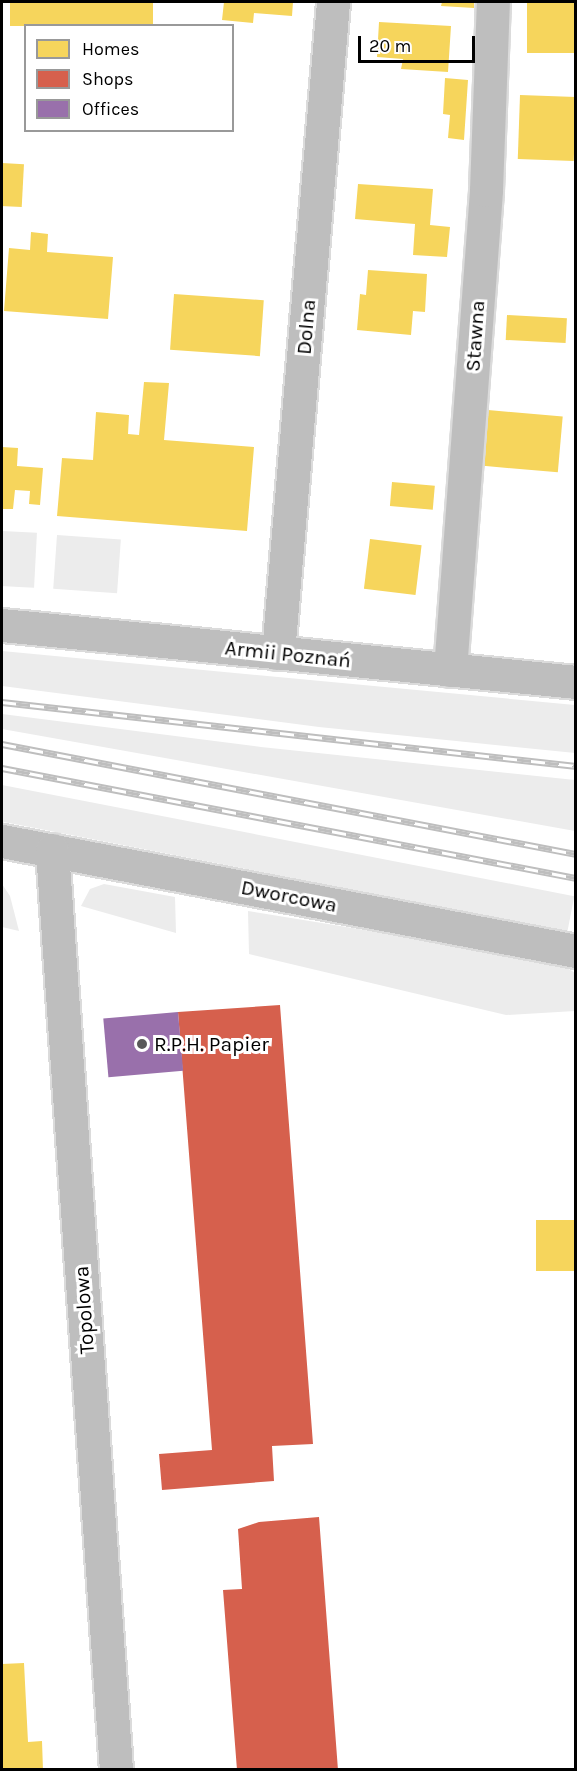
<!DOCTYPE html>
<meta charset="utf-8">
<style>
body{margin:0}
#map{position:relative;width:577px;height:1771px;overflow:hidden;background:#fff;font-family:Karla,sans-serif}
div>[style]{position:absolute}
[style*='--x']{left:calc(var(--x)*1px);top:calc(var(--y)*1px);width:calc(var(--w)*1px);rotate:calc(var(--a)*1deg)}
.green>*{inset:0;background:#ececec;transform-origin:0 0}
.homes>*{inset:0;background:#f6d55c;transform-origin:0 0}
.shops>*{inset:0;background:#d6604d}
.offices>*{inset:0;background:#9970ab;transform-origin:0 0}
.roads{filter:drop-shadow(2px 0 #dbdbdb) drop-shadow(-2px 0 #dbdbdb) drop-shadow(0 2px #dbdbdb) drop-shadow(0 -2px #dbdbdb)}
.minor>*{height:33px;margin:-16.5px;padding:0 16.5px;transform-origin:16.5px;border-radius:16.5px;background:#bebebe}
.major>*{height:33px;margin:-16.5px;padding:0 16.5px;transform-origin:16.5px;border-radius:16.5px;background:#bebebe}
.rail>*{height:7px;margin-top:-3.5px;transform-origin:0;background:repeating-linear-gradient(90deg,#fff 0 14px,#bebebe 0 28px);box-sizing:border-box;border-block:2px solid #bebebe}
.dots>*{width:16px;height:16px;translate:-50% -50%;box-sizing:border-box;border:3px solid #fff;border-radius:50%}
span{translate:-50% -50%;white-space:nowrap;text-align:center;line-height:1.15;-webkit-text-stroke:6px #fff;paint-order:stroke}
.street-label{font-size:21px;color:#000}
.poi-label{font-size:21px;color:#000}
.left{translate:0 -50%;text-align:left}
.frame{position:absolute;inset:0;border:3px solid #000;pointer-events:none}
.legend{position:absolute;left:24px;top:24px;width:210px;height:108px;box-sizing:border-box;background:#fff;border:2px solid #999;margin:0;padding:8px 10px;list-style:none;font-size:18px;color:#000}
.legend li{display:flex;align-items:center;gap:12px;height:30px}
.legend b{width:30px;border:2px solid #999}
.scale{position:absolute;left:358px;top:36px;width:117px;height:27px;box-sizing:border-box;border:3px solid #000;border-top:0;padding-left:8px;font-size:18px;line-height:21px;white-space:nowrap;color:#000;-webkit-text-stroke:4px #fff;paint-order:stroke}
</style>
<div id="map">
<div class="green">
<i style="left:2px;top:531px;width:35px;height:55px;rotate:3deg"></i>
<i style="left:57px;top:535px;width:64px;height:54px;rotate:4deg"></i>
<i style="clip-path:polygon(2px 651px,575px 705px,575px 753px,319px 727px,2px 686px)"></i>
<i style="clip-path:polygon(2px 714px,261px 747px,575px 780px,575px 831px,2px 729px)"></i>
<i style="left:2px;top:785px;width:583px;height:36px;rotate:11deg"></i>
<i style="clip-path:polygon(2px 884px,10px 896px,19px 931px,2px 927px)"></i>
<i style="clip-path:polygon(104px 884px,175px 897px,176px 933px,81px 906px,90px 889px)"></i>
<i style="clip-path:polygon(248px 911px,557px 961px,575px 973px,575px 1011px,506px 1015px,249px 954px)"></i>
</div>
<div class="homes">
<i style="left:10px;top:2px;width:143px;height:24px"></i>
<i style="clip-path:polygon(224px 2px,293px 2px,292px 16px,254px 13px,253px 23px,222px 20px)"></i>
<i style="clip-path:polygon(442px 2px,474px 2px,474px 8px,441px 6px)"></i>
<i style="left:527px;top:2px;width:49px;height:51px"></i>
<i style="clip-path:polygon(379px 22px,451px 26px,448px 72px,401px 69px,403px 59px,377px 57px)"></i>
<i style="clip-path:polygon(445px 78px,468px 80px,464px 140px,448px 138px,450px 115px,443px 114px)"></i>
<i style="left:520px;top:95px;width:56px;height:64px;rotate:2deg"></i>
<i style="left:2px;top:163px;width:22px;height:43px;rotate:3deg"></i>
<i style="clip-path:polygon(358px 184px,433px 189px,430px 225px,450px 227px,447px 257px,413px 255px,415px 224px,355px 219px)"></i>
<i style="clip-path:polygon(31px 232px,48px 234px,47px 252px,113px 257px,108px 319px,4px 311px,9px 248px,30px 250px)"></i>
<i style="clip-path:polygon(368px 270px,427px 274px,425px 312px,413px 311px,411px 335px,357px 330px,360px 294px,366px 295px)"></i>
<i style="left:174px;top:294px;width:90px;height:56px;rotate:4deg"></i>
<i style="left:507px;top:315px;width:60px;height:25px;rotate:3deg"></i>
<i style="clip-path:polygon(144px 382px,169px 383px,164px 440px,254px 447px,247px 531px,57px 516px,62px 458px,93px 460px,96px 412px,129px 415px,128px 434px,139px 435px)"></i>
<i style="left:488px;top:410px;width:75px;height:56px;rotate:5deg"></i>
<i style="clip-path:polygon(2px 447px,18px 448px,17px 466px,43px 468px,40px 505px,29px 504px,30px 491px,15px 490px,13px 509px,2px 509px)"></i>
<i style="left:392px;top:482px;width:43px;height:24px;rotate:5deg"></i>
<i style="left:370px;top:539px;width:52px;height:50px;rotate:7deg"></i>
<i style="left:576px;top:1220px;width:51px;height:40px;rotate:90deg"></i>
<i style="clip-path:polygon(24px 1663px,28px 1742px,42px 1741px,43px 1770px,2px 1770px,2px 1664px)"></i>
</div>
<div class="shops">
<i style="clip-path:polygon(280px 1005px,313px 1444px,272px 1446px,274px 1481px,162px 1490px,159px 1454px,212px 1450px,178px 1012px)"></i>
<i style="clip-path:polygon(319px 1517px,338px 1770px,237px 1770px,223px 1590px,242px 1589px,238px 1529px,259px 1522px)"></i>
</div>
<div class="offices">
<i style="left:178px;top:1012px;width:59px;height:75px;rotate:85deg"></i>
</div>
<div class="roads">
<div class="minor">
<i style="--x:278;--y:653;--w:653;--a:-85.17"></i>
<i style="--x:450;--y:670;--w:481;--a:-85.7"></i>
<i style="--x:486;--y:190;--w:188;--a:-87.9"></i>
<i style="--x:2;--y:841;--w:584;--a:10.85"></i>
<i style="--x:52;--y:850;--w:922;--a:86.02"></i>
</div>
<div class="major">
<i style="--x:2;--y:625;--w:577;--a:5.67"></i>
</div>
</div>
<div class="rail">
<i style="--x:2;--y:702;--w:578;--a:6.36"></i>
<i style="--x:2;--y:744;--w:584;--a:10.85"></i>
<i style="--x:2;--y:768;--w:584;--a:10.85"></i>
</div>
<div class="dots">
<i style="left:142px;top:1044px;background:#595959"></i>
</div>
<div class="street-label">
<span style="left:306px;top:327px;rotate:-85deg">Dolna</span>
<span style="left:475px;top:336px;rotate:-86deg">Stawna</span>
<span style="left:288px;top:654px;rotate:6deg">Armii Poznań</span>
<span style="left:289px;top:896px;rotate:11deg">Dworcowa</span>
<span style="left:84px;top:1310px;rotate:-94deg">Topolowa</span>
</div>
<div class="poi-label">
<span class="left" style="left:154px;top:1044px">R.P.H. Papier</span>
</div>
<div class="frame"></div>
<ul class="legend">
<li><b style="height:16px;background:#f6d55c"></b>Homes</li>
<li><b style="height:16px;background:#d6604d"></b>Shops</li>
<li><b style="height:16px;background:#9970ab"></b>Offices</li>
</ul>
<div class="scale">20 m</div>
</div>
